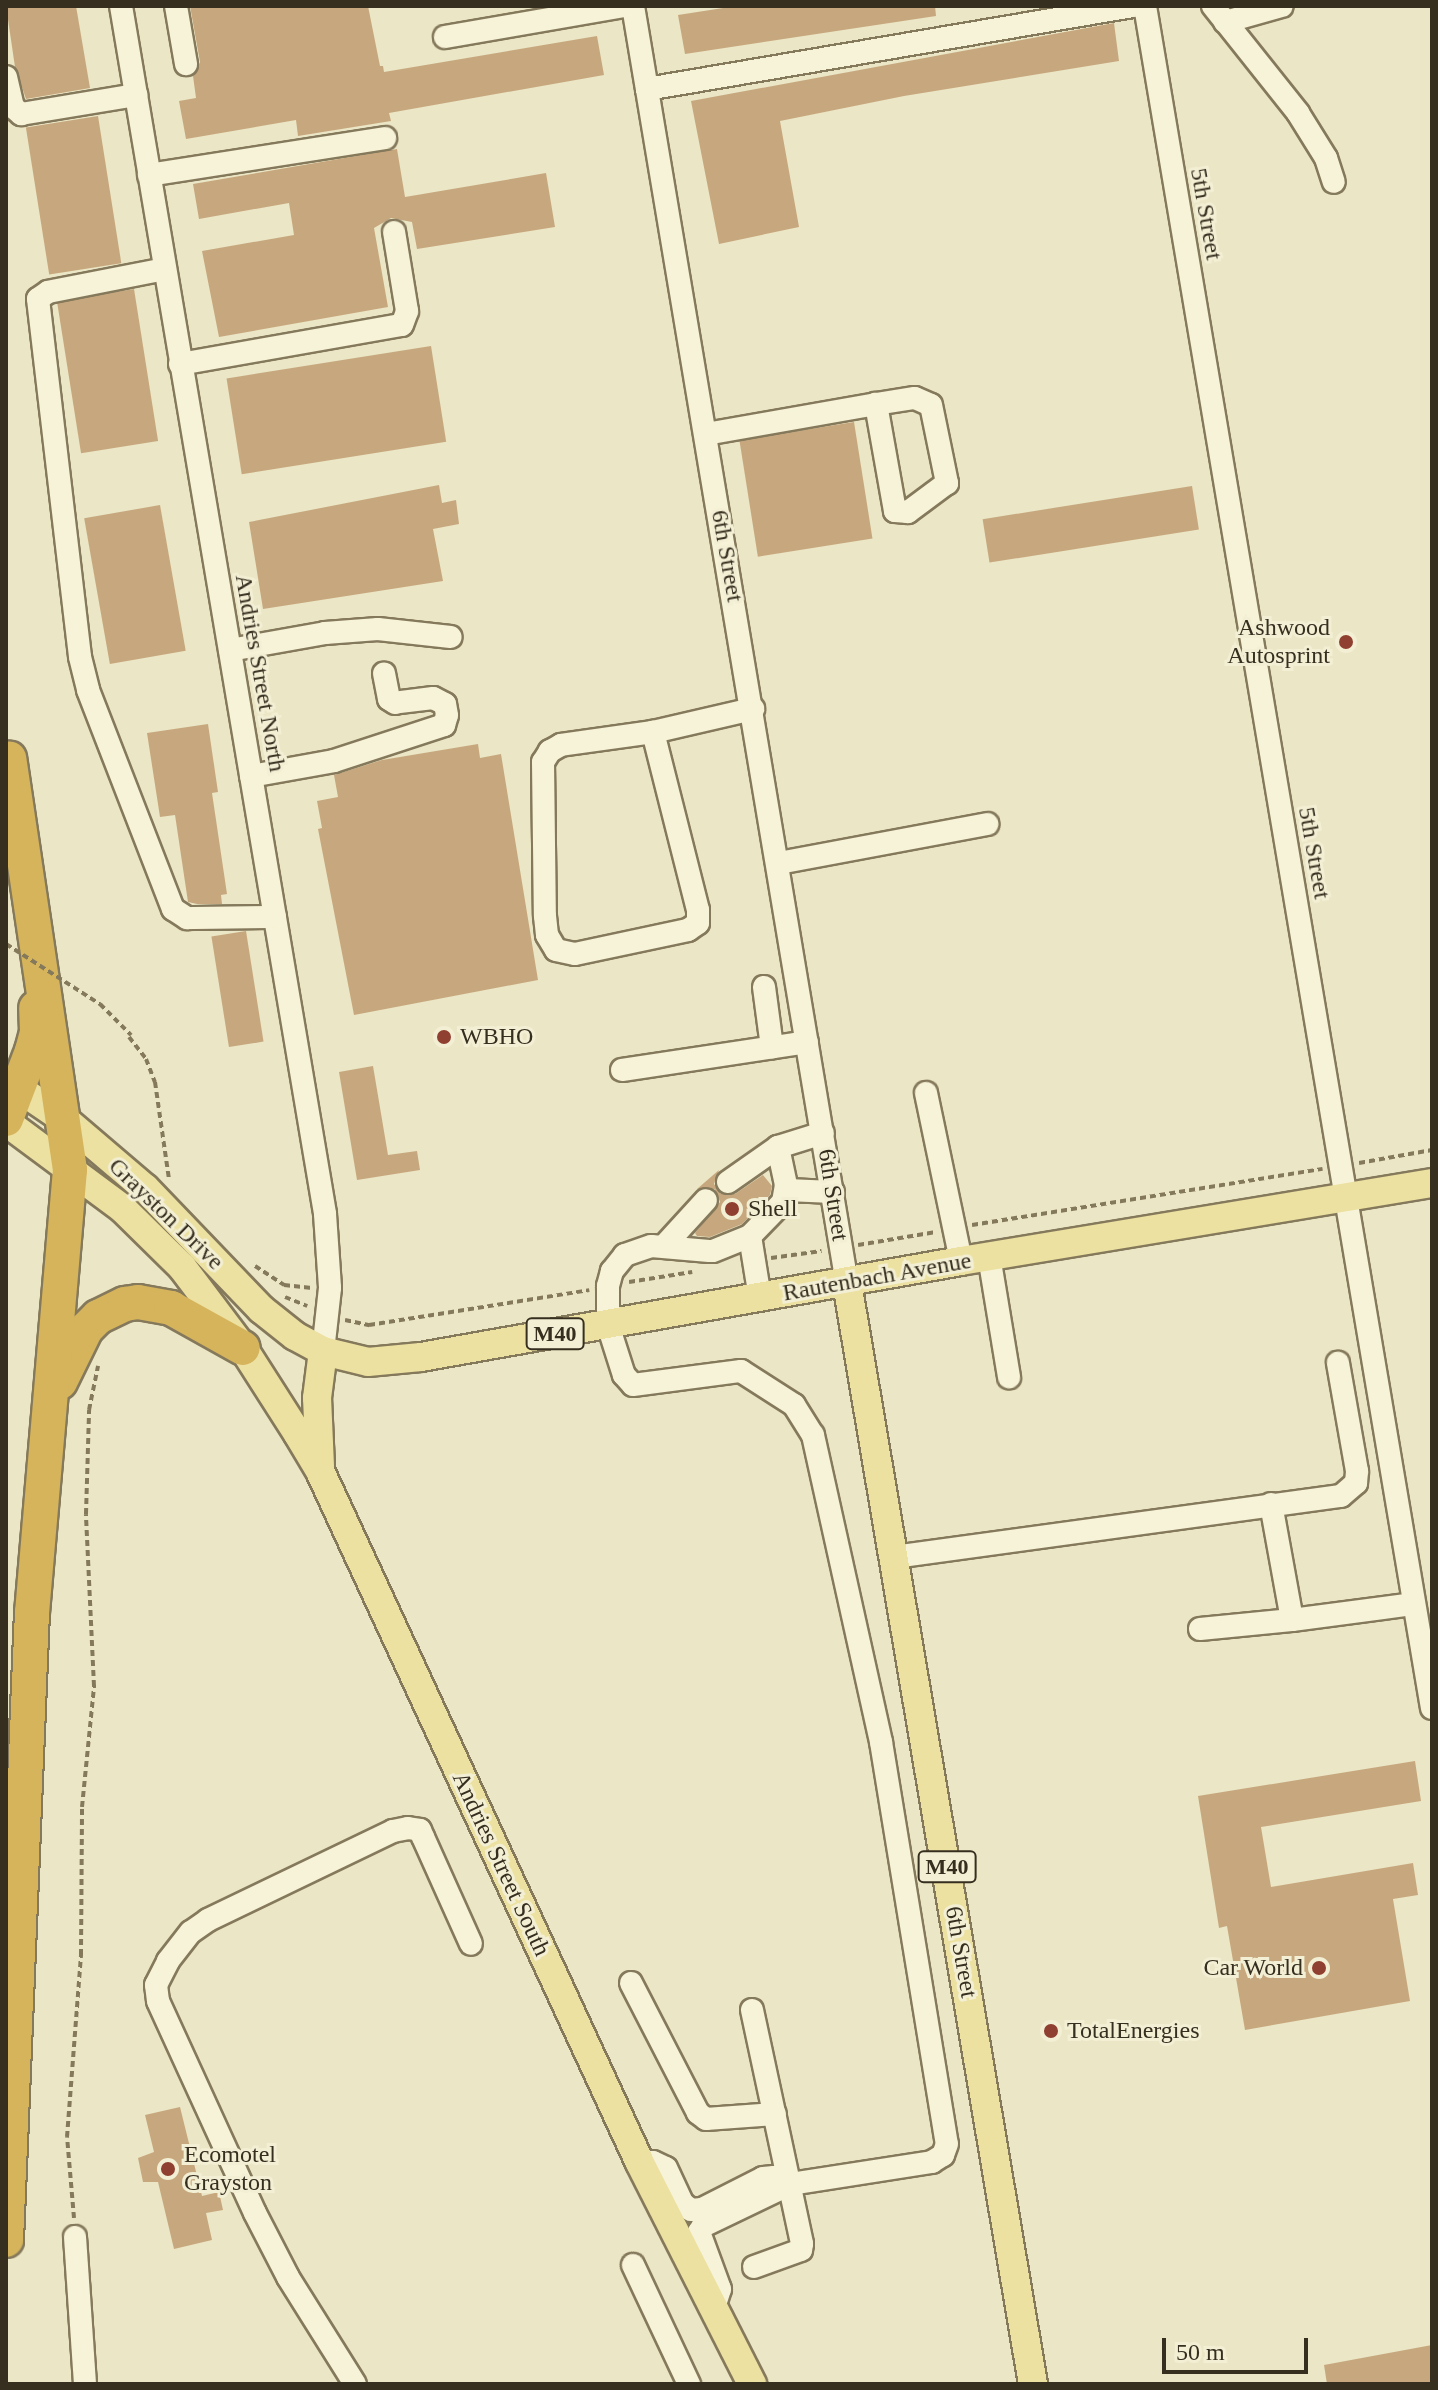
<!DOCTYPE html>
<style>
body{margin:0}
#map{position:relative;width:1438px;height:2390px;overflow:hidden;background:#ebe6c5;font-family:"Times New Roman",serif}
div>[style]{position:absolute}
[style*='--x']{left:calc(var(--x)*1px);top:calc(var(--y)*1px);width:calc(var(--w)*1px);rotate:calc(var(--a)*1deg)}
.building>*{inset:0;background:#c7a87e;transform-origin:0 0}
.path>*{height:4px;margin-top:-2px;transform-origin:0;background:repeating-linear-gradient(90deg,#85795c 0 6px,transparent 0 10px)}
.roads{filter:drop-shadow(2px 0 #85795c) drop-shadow(-2px 0 #85795c) drop-shadow(0 2px #85795c) drop-shadow(0 -2px #85795c)}
.minor>*{height:22px;margin:-11px;padding:0 11px;transform-origin:11px;border-radius:11px;background:#f7f3d8}
.major>*{height:28px;margin:-14px;padding:0 14px;transform-origin:14px;border-radius:14px;background:#ece1a0}
.highway>*{height:34px;margin:-17px;padding:0 17px;transform-origin:17px;border-radius:17px;background:#d5b45c}
.path-bridge>*{height:4px;margin-top:-2px;transform-origin:0;background:repeating-linear-gradient(90deg,#85795c 0 6px,transparent 0 10px)}
.dots>*{width:22px;height:22px;translate:-50% -50%;box-sizing:border-box;border:4px solid #f3efd4;border-radius:50%}
span{translate:-50% -50%;white-space:nowrap;text-align:center;line-height:1.15;-webkit-text-stroke:6px #f3efd4;paint-order:stroke}
.shield-label span{padding:2px 6px;background:#f3efd4;border:2px solid;border-radius:6px;-webkit-text-stroke-width:0}
.shield-label{font-size:22px;color:#362e1f;font-weight:700}
.street-label{font-size:24px;color:#362e1f}
.poi-label{font-size:24px;color:#362e1f}
.right{translate:-100% -50%;text-align:right}
.left{translate:0 -50%;text-align:left}
.frame{position:absolute;inset:0;border:8px solid #362e1f;pointer-events:none}
.scale{position:absolute;left:1162px;top:2338px;width:146px;height:36px;box-sizing:border-box;border:4px solid #362e1f;border-top:0;padding-left:10px;font-size:24px;line-height:28px;white-space:nowrap;color:#362e1f;-webkit-text-stroke:6px #f3efd4;paint-order:stroke}
</style>
<div id="map">
<div class="building">
<i style="clip-path:polygon(6px 6px,76px 6px,90px 88px,26px 99px,15px 67px)"></i>
<i style="clip-path:polygon(190px 6px,368px 6px,380px 66px,383px 66px,384px 72px,597px 36px,604px 75px,389px 113px,391px 121px,298px 136px,296px 120px,186px 139px,179px 101px,196px 98px,193px 76px,200px 62px)"></i>
<i style="clip-path:polygon(736px 6px,935px 6px,936px 16px,685px 54px,678px 15px)"></i>
<i style="clip-path:polygon(1114px 23px,1119px 61px,904px 96px,780px 121px,799px 227px,719px 244px,691px 101px)"></i>
<i style="left:98px;top:116px;width:149px;height:73px;rotate:81deg"></i>
<i style="clip-path:polygon(397px 149px,405px 197px,546px 173px,555px 227px,417px 249px,412px 222px,391px 218px,374px 228px,388px 307px,219px 337px,202px 251px,294px 235px,289px 203px,199px 219px,193px 184px)"></i>
<i style="left:134px;top:289px;width:154px;height:78px;rotate:81deg"></i>
<i style="left:431px;top:346px;width:97px;height:207px;rotate:81deg"></i>
<i style="left:854px;top:422px;width:118px;height:116px;rotate:81deg"></i>
<i style="clip-path:polygon(439px 485px,442px 503px,456px 500px,459px 524px,433px 529px,443px 581px,263px 609px,249px 522px)"></i>
<i style="left:1192px;top:486px;width:44px;height:212px;rotate:81deg"></i>
<i style="left:160px;top:505px;width:148px;height:77px;rotate:80deg"></i>
<i style="clip-path:polygon(208px 724px,218px 792px,212px 793px,227px 894px,221px 895px,222px 904px,197px 904px,188px 902px,175px 815px,160px 817px,147px 733px)"></i>
<i style="clip-path:polygon(478px 744px,480px 758px,501px 754px,538px 980px,354px 1015px,318px 829px,322px 828px,317px 801px,338px 797px,334px 775px,382px 760px)"></i>
<i style="left:246px;top:931px;width:112px;height:35px;rotate:81deg"></i>
<i style="clip-path:polygon(373px 1066px,388px 1155px,417px 1151px,420px 1170px,357px 1180px,339px 1072px)"></i>
<i style="clip-path:polygon(719px 1170px,714px 1184px,721px 1194px,735px 1194px,763px 1175px,772px 1186px,770px 1195px,742px 1224px,710px 1237px,697px 1236px,695px 1233px,720px 1202px,715px 1189px,697px 1189px)"></i>
<i style="clip-path:polygon(1415px 1761px,1421px 1801px,1261px 1827px,1271px 1887px,1413px 1863px,1418px 1895px,1393px 1899px,1410px 2001px,1245px 2030px,1227px 1926px,1219px 1928px,1198px 1796px)"></i>
<i style="clip-path:polygon(180px 2107px,202px 2196px,219px 2192px,223px 2210px,206px 2213px,212px 2240px,174px 2249px,158px 2182px,143px 2182px,138px 2158px,154px 2152px,145px 2115px)"></i>
<i style="clip-path:polygon(1432px 2345px,1432px 2384px,1327px 2384px,1324px 2365px)"></i>
</div>
<div class="path">
<i style="--x:129;--y:1037;--w:28;--a:52"></i>
<i style="--x:146;--y:1059;--w:25;--a:69"></i>
<i style="--x:155;--y:1082;--w:98;--a:81.8"></i>
<i style="--x:1359;--y:1163;--w:74;--a:-10.1"></i>
<i style="--x:972;--y:1225;--w:355;--a:-9.1"></i>
<i style="--x:858;--y:1245;--w:79;--a:-9.5"></i>
<i style="--x:771;--y:1258;--w:51;--a:-7.8"></i>
<i style="--x:255;--y:1266;--w:35;--a:33"></i>
<i style="--x:284;--y:1285;--w:28;--a:6"></i>
<i style="--x:629;--y:1282;--w:64;--a:-9"></i>
<i style="--x:285;--y:1297;--w:24;--a:22"></i>
<i style="--x:345;--y:1320;--w:25;--a:12"></i>
<i style="--x:369;--y:1325;--w:223;--a:-9"></i>
<i style="--x:74;--y:2218;--w:81;--a:-94.9"></i>
<i style="--x:67;--y:2137;--w:183;--a:-85.6"></i>
<i style="--x:81;--y:1955;--w:148;--a:-89.6"></i>
<i style="--x:82;--y:1807;--w:122;--a:-84.3"></i>
<i style="--x:94;--y:1686;--w:172;--a:-92.7"></i>
<i style="--x:86;--y:1514;--w:104;--a:-88.3"></i>
<i style="--x:89;--y:1410;--w:45;--a:-78.4"></i>
</div>
<div class="roads">
<div class="minor">
<i style="--x:121;--y:6;--w:1225;--a:80.41"></i>
<i style="--x:325;--y:1214;--w:74;--a:86.1"></i>
<i style="--x:330;--y:1288;--w:63;--a:96.3"></i>
<i style="--x:176;--y:6;--w:59;--a:80.2"></i>
<i style="--x:633;--y:6;--w:1295;--a:80.49"></i>
<i style="--x:1145;--y:6;--w:1726;--a:80.43"></i>
<i style="--x:1213;--y:6;--w:137;--a:51.5"></i>
<i style="--x:1298;--y:113;--w:53;--a:58.1"></i>
<i style="--x:1326;--y:158;--w:25;--a:72"></i>
<i style="--x:1225;--y:22;--w:59;--a:-15.7"></i>
<i style="--x:445;--y:37;--w:183;--a:-9.8"></i>
<i style="--x:6;--y:77;--w:31;--a:77"></i>
<i style="--x:13;--y:107;--w:11;--a:41"></i>
<i style="--x:21;--y:114;--w:117;--a:-9.4"></i>
<i style="--x:647;--y:89;--w:492;--a:-9.7"></i>
<i style="--x:149;--y:175;--w:239;--a:-8.9"></i>
<i style="--x:165;--y:269;--w:119;--a:168.9"></i>
<i style="--x:48;--y:292;--w:12;--a:145"></i>
<i style="--x:38;--y:299;--w:360;--a:83.3"></i>
<i style="--x:80;--y:657;--w:34;--a:76"></i>
<i style="--x:88;--y:690;--w:235;--a:68.8"></i>
<i style="--x:173;--y:909;--w:17;--a:33"></i>
<i style="--x:187;--y:918;--w:88;--a:-0.7"></i>
<i style="--x:180;--y:364;--w:225;--a:-10"></i>
<i style="--x:402;--y:325;--w:15;--a:-70"></i>
<i style="--x:407;--y:311;--w:80;--a:-99.3"></i>
<i style="--x:706;--y:434;--w:173;--a:-10"></i>
<i style="--x:876;--y:404;--w:39;--a:-9"></i>
<i style="--x:915;--y:398;--w:17;--a:24"></i>
<i style="--x:931;--y:405;--w:80;--a:78.4"></i>
<i style="--x:947;--y:483;--w:49;--a:143.4"></i>
<i style="--x:908;--y:512;--w:13;--a:-176"></i>
<i style="--x:895;--y:511;--w:109;--a:-100.1"></i>
<i style="--x:230;--y:650;--w:97;--a:-10.1"></i>
<i style="--x:325;--y:633;--w:53;--a:-4.3"></i>
<i style="--x:378;--y:629;--w:73;--a:6.3"></i>
<i style="--x:653;--y:732;--w:93;--a:172"></i>
<i style="--x:561;--y:745;--w:13;--a:151"></i>
<i style="--x:550;--y:751;--w:13;--a:122"></i>
<i style="--x:543;--y:762;--w:154;--a:89.3"></i>
<i style="--x:545;--y:916;--w:19;--a:84"></i>
<i style="--x:547;--y:935;--w:17;--a:59"></i>
<i style="--x:556;--y:950;--w:19;--a:12"></i>
<i style="--x:575;--y:954;--w:116;--a:-12"></i>
<i style="--x:688;--y:930;--w:12;--a:-35"></i>
<i style="--x:698;--y:923;--w:13;--a:-90"></i>
<i style="--x:698;--y:910;--w:184;--a:-104.2"></i>
<i style="--x:653;--y:732;--w:103;--a:-13"></i>
<i style="--x:251;--y:776;--w:84;--a:-10.2"></i>
<i style="--x:334;--y:761;--w:116;--a:-18.1"></i>
<i style="--x:444;--y:725;--w:10;--a:-73"></i>
<i style="--x:447;--y:715;--w:11;--a:-100"></i>
<i style="--x:445;--y:704;--w:13;--a:-153"></i>
<i style="--x:433;--y:698;--w:38;--a:173"></i>
<i style="--x:395;--y:703;--w:7;--a:-146"></i>
<i style="--x:389;--y:699;--w:26;--a:-101"></i>
<i style="--x:779;--y:863;--w:212;--a:-10.6"></i>
<i style="--x:764;--y:987;--w:61;--a:82.4"></i>
<i style="--x:622;--y:1070;--w:187;--a:-8.6"></i>
<i style="--x:926;--y:1093;--w:172;--a:78.2"></i>
<i style="--x:728;--y:1182;--w:61;--a:-35"></i>
<i style="--x:778;--y:1147;--w:47;--a:-17.3"></i>
<i style="--x:787;--y:1190;--w:46;--a:2.5"></i>
<i style="--x:750;--y:1236;--w:63;--a:80.8"></i>
<i style="--x:664;--y:1246;--w:62;--a:-47.6"></i>
<i style="--x:709;--y:1251;--w:58;--a:-175.1"></i>
<i style="--x:651;--y:1246;--w:28;--a:161"></i>
<i style="--x:625;--y:1255;--w:21;--a:129"></i>
<i style="--x:612;--y:1271;--w:16;--a:105"></i>
<i style="--x:608;--y:1286;--w:39;--a:90"></i>
<i style="--x:608;--y:1325;--w:52;--a:72.3"></i>
<i style="--x:624;--y:1375;--w:13;--a:48"></i>
<i style="--x:633;--y:1385;--w:109;--a:-7.4"></i>
<i style="--x:741;--y:1371;--w:63;--a:32.7"></i>
<i style="--x:794;--y:1405;--w:36;--a:58"></i>
<i style="--x:813;--y:1435;--w:314;--a:77.5"></i>
<i style="--x:881;--y:1742;--w:407;--a:80.7"></i>
<i style="--x:947;--y:2144;--w:12;--a:110"></i>
<i style="--x:943;--y:2155;--w:13;--a:148"></i>
<i style="--x:932;--y:2162;--w:144;--a:171.2"></i>
<i style="--x:790;--y:2184;--w:97;--a:154.2"></i>
<i style="--x:703;--y:2226;--w:7;--a:124"></i>
<i style="--x:699;--y:2232;--w:61;--a:69.8"></i>
<i style="--x:720;--y:2289;--w:20;--a:108"></i>
<i style="--x:713;--y:1251;--w:40;--a:-22"></i>
<i style="--x:750;--y:1236;--w:47;--a:-45.9"></i>
<i style="--x:783;--y:1202;--w:17;--a:-80"></i>
<i style="--x:786;--y:1185;--w:39;--a:-102"></i>
<i style="--x:989;--y:1256;--w:123;--a:80.6"></i>
<i style="--x:1271;--y:1504;--w:118;--a:79.7"></i>
<i style="--x:1292;--y:1620;--w:123;--a:-7.5"></i>
<i style="--x:894;--y:1557;--w:451;--a:-7.8"></i>
<i style="--x:1341;--y:1496;--w:20;--a:-41"></i>
<i style="--x:1356;--y:1483;--w:12;--a:-85"></i>
<i style="--x:1357;--y:1471;--w:110;--a:-100"></i>
<i style="--x:1200;--y:1629;--w:92;--a:-5.6"></i>
<i style="--x:631;--y:1983;--w:146;--a:62.7"></i>
<i style="--x:698;--y:2113;--w:10;--a:37"></i>
<i style="--x:706;--y:2119;--w:69;--a:-4.1"></i>
<i style="--x:752;--y:2010;--w:239;--a:77.9"></i>
<i style="--x:802;--y:2244;--w:6;--a:99"></i>
<i style="--x:801;--y:2250;--w:50;--a:160.1"></i>
<i style="--x:640;--y:2163;--w:13;--a:-4"></i>
<i style="--x:653;--y:2162;--w:14;--a:25"></i>
<i style="--x:666;--y:2168;--w:38;--a:65"></i>
<i style="--x:682;--y:2203;--w:11;--a:38"></i>
<i style="--x:691;--y:2210;--w:11;--a:-5"></i>
<i style="--x:702;--y:2209;--w:68;--a:-26.9"></i>
<i style="--x:763;--y:2178;--w:11;--a:-5"></i>
<i style="--x:774;--y:2177;--w:17;--a:24"></i>
<i style="--x:75;--y:2237;--w:147;--a:86.1"></i>
<i style="--x:633;--y:2265;--w:132;--a:64.8"></i>
<i style="--x:355;--y:2384;--w:126;--a:-122.1"></i>
<i style="--x:288;--y:2277;--w:72;--a:-117.3"></i>
<i style="--x:255;--y:2213;--w:233;--a:-114.6"></i>
<i style="--x:158;--y:2001;--w:16;--a:-97"></i>
<i style="--x:156;--y:1985;--w:27;--a:-63"></i>
<i style="--x:168;--y:1961;--w:37;--a:-52"></i>
<i style="--x:191;--y:1932;--w:21;--a:-35"></i>
<i style="--x:208;--y:1920;--w:205;--a:-25.7"></i>
<i style="--x:393;--y:1831;--w:15;--a:-11"></i>
<i style="--x:408;--y:1828;--w:12;--a:9"></i>
<i style="--x:420;--y:1830;--w:8;--a:67"></i>
<i style="--x:423;--y:1837;--w:117;--a:65.8"></i>
</div>
<div class="major">
<i style="--x:6;--y:1080;--w:71;--a:34.1"></i>
<i style="--x:65;--y:1120;--w:105;--a:40.4"></i>
<i style="--x:145;--y:1188;--w:168;--a:46.2"></i>
<i style="--x:261;--y:1309;--w:43;--a:38.5"></i>
<i style="--x:295;--y:1336;--w:32;--a:28"></i>
<i style="--x:323;--y:1351;--w:46;--a:13.7"></i>
<i style="--x:368;--y:1362;--w:53;--a:-5.4"></i>
<i style="--x:421;--y:1357;--w:548;--a:-10.08"></i>
<i style="--x:961;--y:1261;--w:477;--a:-9.4"></i>
<i style="--x:6;--y:1122;--w:146;--a:36.6"></i>
<i style="--x:123;--y:1209;--w:83;--a:44.5"></i>
<i style="--x:182;--y:1267;--w:101;--a:53"></i>
<i style="--x:243;--y:1348;--w:102;--a:57.4"></i>
<i style="--x:298;--y:1434;--w:43;--a:59.3"></i>
<i style="--x:320;--y:1471;--w:762;--a:65.18"></i>
<i style="--x:640;--y:2163;--w:248;--a:63.1"></i>
<i style="--x:847;--y:1283;--w:1117;--a:80.41"></i>
<i style="--x:320;--y:1466;--w:68;--a:-92.5"></i>
<i style="--x:317;--y:1398;--w:47;--a:-82.7"></i>
</div>
<div class="highway">
<i style="--x:6;--y:1119;--w:73;--a:-69.1"></i>
<i style="--x:32;--y:1051;--w:20;--a:-75"></i>
<i style="--x:37;--y:1032;--w:24;--a:-92"></i>
<i style="--x:60;--y:1382;--w:59;--a:-63.9"></i>
<i style="--x:86;--y:1329;--w:17;--a:-45"></i>
<i style="--x:98;--y:1317;--w:30;--a:-26"></i>
<i style="--x:125;--y:1304;--w:13;--a:-9"></i>
<i style="--x:138;--y:1302;--w:34;--a:10"></i>
<i style="--x:171;--y:1308;--w:82;--a:29.1"></i>
<i style="--x:6;--y:2240;--w:628;--a:-87.63"></i>
<i style="--x:32;--y:1613;--w:445;--a:-85.1"></i>
<i style="--x:70;--y:1170;--w:416;--a:-98.4"></i>
</div>
</div>
<div class="path-bridge">
<i style="--x:6;--y:944;--w:112;--a:32.6"></i>
<i style="--x:100;--y:1004;--w:44;--a:45"></i>
</div>
<div class="dots">
<i style="left:1346px;top:642px;background:#904030"></i>
<i style="left:444px;top:1037px;background:#904030"></i>
<i style="left:732px;top:1209px;background:#904030"></i>
<i style="left:1319px;top:1968px;background:#904030"></i>
<i style="left:1051px;top:2031px;background:#904030"></i>
<i style="left:168px;top:2169px;background:#904030"></i>
</div>
<div class="shield-label">
<span style="left:555px;top:1334px">M40</span>
<span style="left:947px;top:1867px">M40</span>
</div>
<div class="street-label">
<span style="left:1206px;top:214px;rotate:80deg">5th Street</span>
<span style="left:727px;top:556px;rotate:80deg">6th Street</span>
<span style="left:260px;top:673px;rotate:80deg">Andries Street North</span>
<span style="left:1314px;top:853px;rotate:80deg">5th Street</span>
<span style="left:833px;top:1195px;rotate:81deg">6th Street</span>
<span style="left:166px;top:1214px;rotate:44deg">Grayston Drive</span>
<span style="left:877px;top:1277px;rotate:-10deg">Rautenbach Avenue</span>
<span style="left:501px;top:1864px;rotate:65deg">Andries Street South</span>
<span style="left:961px;top:1952px;rotate:80deg">6th Street</span>
</div>
<div class="poi-label">
<span class="right" style="left:1330px;top:642px">Ashwood<br>Autosprint</span>
<span class="left" style="left:460px;top:1037px">WBHO</span>
<span class="left" style="left:748px;top:1209px">Shell</span>
<span class="right" style="left:1303px;top:1968px">Car World</span>
<span class="left" style="left:1067px;top:2031px">TotalEnergies</span>
<span class="left" style="left:184px;top:2169px">Ecomotel<br>Grayston</span>
</div>
<div class="frame"></div>
<div class="scale">50 m</div>
</div>
